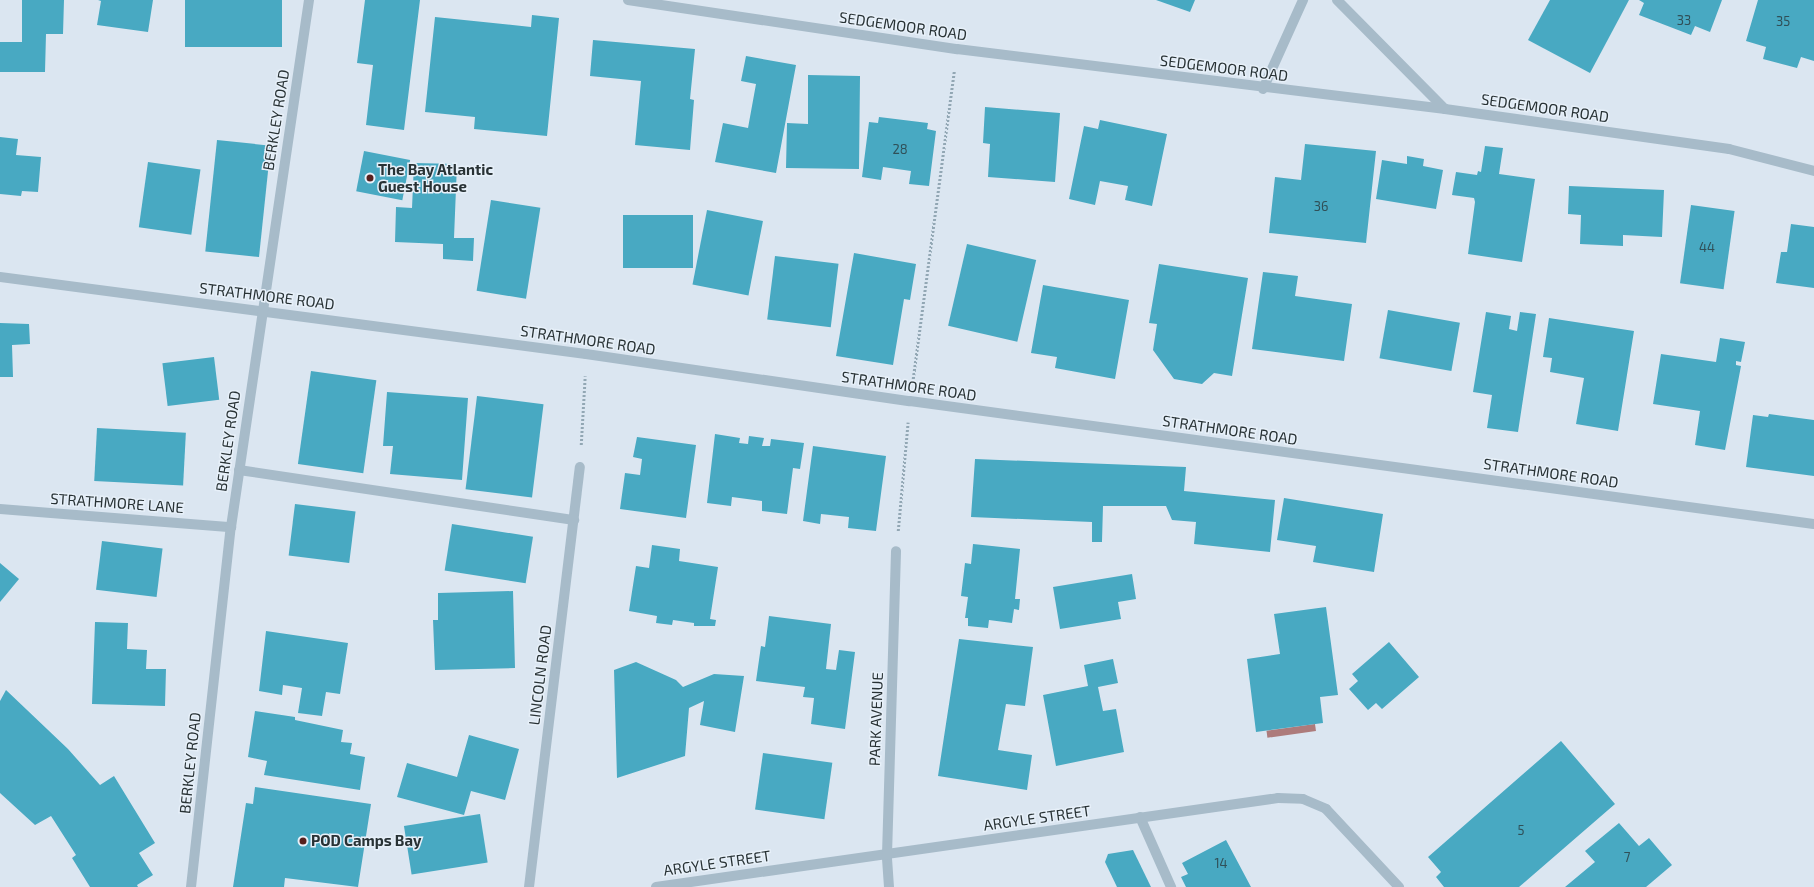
<!DOCTYPE html>
<style>
body{margin:0}
#map{position:relative;width:1814px;height:887px;overflow:hidden;background:#dbe6f1;font-family:"Exo 2",sans-serif}
div>[style]{position:absolute}
[style*='--x']{left:calc(var(--x)*1px);top:calc(var(--y)*1px);width:calc(var(--w)*1px);rotate:calc(var(--a)*1deg)}
.water>*{inset:0;background:#ad7b7b;transform-origin:0 0}
.building>*{inset:0;background:#48a9c2;transform-origin:0 0}
.path>*{height:2.5px;margin-top:-1.25px;transform-origin:0;background:repeating-linear-gradient(90deg,#92a7b4 0 2px,transparent 0 4px)}
.minor>*{height:10px;margin:-5px;padding:0 5px;transform-origin:5px;border-radius:5px;background:#a7bbc9}
.dots>*{width:11px;height:11px;translate:-50% -50%;box-sizing:border-box;border:2px solid #e7f0f9;border-radius:50%}
span{translate:-50% -50%;white-space:nowrap;text-align:center;line-height:1.15;-webkit-text-stroke:3px #e7f0f9;paint-order:stroke}
.number-label{font-size:13px;color:#305058}
.number-label span{-webkit-text-stroke-width:0}
.street-label{font-size:15px;color:#283235}
.poi-label{font-size:15px;color:#283235;font-weight:700}
.left{translate:0 -50%;text-align:left}
</style>
<div id="map">
<div class="water">
<i style="left:1315px;top:724px;width:7px;height:49px;rotate:82deg"></i>
</div>
<div class="building">
<i style="clip-path:polygon(22px 0,64px 0,63px 34px,46px 34px,45px 72px,0 72px,0 42px,22px 42px)"></i>
<i style="clip-path:polygon(153px 0,148px 32px,97px 25px,101px 1px,98px 0)"></i>
<i style="left:185px;top:0;width:97px;height:47px"></i>
<i style="clip-path:polygon(365px 0,420px 0,404px 130px,366px 125px,373px 65px,357px 63px)"></i>
<i style="clip-path:polygon(1156px 0,1195px 0,1190px 12px)"></i>
<i style="clip-path:polygon(1550px 0,1629px 0,1590px 73px,1528px 40px)"></i>
<i style="clip-path:polygon(1639px 0,1722px 0,1710px 32px,1695px 26px,1691px 35px,1639px 15px,1644px 3px)"></i>
<i style="clip-path:polygon(1758px 0,1814px 0,1814px 61px,1801px 57px,1797px 68px,1763px 59px,1766px 47px,1746px 41px)"></i>
<i style="clip-path:polygon(532px 15px,559px 18px,547px 136px,474px 129px,475px 117px,425px 112px,435px 17px,531px 27px)"></i>
<i style="clip-path:polygon(593px 40px,695px 49px,690px 99px,694px 100px,690px 150px,635px 145px,641px 81px,590px 76px)"></i>
<i style="clip-path:polygon(746px 56px,796px 65px,776px 173px,715px 162px,723px 123px,748px 128px,756px 84px,741px 81px)"></i>
<i style="clip-path:polygon(808px 75px,860px 76px,859px 169px,786px 168px,787px 123px,808px 124px)"></i>
<i style="clip-path:polygon(985px 107px,1060px 113px,1055px 182px,988px 177px,990px 144px,983px 143px)"></i>
<i style="clip-path:polygon(879px 117px,928px 123px,927px 129px,936px 131px,929px 186px,909px 184px,911px 171px,883px 167px,881px 180px,862px 177px,869px 122px,878px 123px)"></i>
<i style="clip-path:polygon(1100px 120px,1167px 134px,1152px 206px,1125px 200px,1128px 186px,1100px 181px,1095px 205px,1069px 199px,1084px 126px,1098px 129px)"></i>
<i style="clip-path:polygon(0 137px,18px 139px,16px 155px,41px 157px,38px 192px,22px 191px,21px 196px,0 194px)"></i>
<i style="left:217px;top:140px;width:54px;height:112px;rotate:6deg"></i>
<i style="clip-path:polygon(1305px 144px,1376px 151px,1366px 243px,1269px 233px,1275px 177px,1301px 180px)"></i>
<i style="clip-path:polygon(1485px 146px,1503px 148px,1499px 174px,1535px 179px,1522px 262px,1468px 254px,1475px 202px,1474px 198px,1452px 195px,1456px 172px,1477px 175px,1478px 171px,1481px 172px)"></i>
<i style="left:364px;top:151px;width:47px;height:41px;rotate:11deg"></i>
<i style="clip-path:polygon(1407px 156px,1424px 159px,1423px 166px,1443px 170px,1436px 209px,1376px 199px,1382px 160px,1407px 164px)"></i>
<i style="left:148px;top:162px;width:53px;height:66px;rotate:8deg"></i>
<i style="clip-path:polygon(414px 163px,457px 164px,454px 238px,474px 238px,473px 261px,443px 259px,443px 244px,395px 242px,396px 207px,412px 208px)"></i>
<i style="clip-path:polygon(1569px 186px,1664px 190px,1662px 237px,1623px 235px,1623px 246px,1580px 244px,1581px 215px,1568px 214px)"></i>
<i style="left:491px;top:200px;width:50px;height:92px;rotate:9deg"></i>
<i style="left:1691px;top:205px;width:44px;height:79px;rotate:8deg"></i>
<i style="left:707px;top:210px;width:57px;height:76px;rotate:11deg"></i>
<i style="left:623px;top:215px;width:70px;height:53px"></i>
<i style="clip-path:polygon(1791px 224px,1814px 227px,1814px 288px,1776px 283px,1781px 252px,1787px 252px)"></i>
<i style="left:967px;top:244px;width:71px;height:84px;rotate:13deg"></i>
<i style="clip-path:polygon(854px 253px,916px 264px,910px 300px,904px 299px,893px 365px,836px 356px)"></i>
<i style="left:775px;top:256px;width:64px;height:64px;rotate:7deg"></i>
<i style="clip-path:polygon(1159px 264px,1248px 278px,1232px 376px,1214px 373px,1202px 384px,1174px 379px,1153px 350px,1157px 324px,1149px 323px)"></i>
<i style="clip-path:polygon(1263px 272px,1298px 276px,1295px 296px,1352px 304px,1344px 361px,1252px 349px)"></i>
<i style="clip-path:polygon(1043px 285px,1129px 300px,1115px 379px,1055px 368px,1057px 357px,1031px 353px)"></i>
<i style="left:1388px;top:310px;width:73px;height:49px;rotate:10deg"></i>
<i style="clip-path:polygon(1486px 312px,1511px 316px,1509px 329px,1517px 331px,1520px 312px,1536px 314px,1518px 432px,1487px 428px,1492px 395px,1473px 392px)"></i>
<i style="clip-path:polygon(1549px 318px,1634px 331px,1618px 431px,1576px 424px,1584px 378px,1550px 372px,1552px 358px,1543px 357px)"></i>
<i style="clip-path:polygon(0 323px,29px 324px,30px 344px,12px 345px,13px 377px,0 377px)"></i>
<i style="clip-path:polygon(1720px 338px,1745px 342px,1741px 362px,1736px 361px,1736px 365px,1741px 366px,1725px 450px,1695px 445px,1700px 411px,1653px 404px,1661px 354px,1716px 362px)"></i>
<i style="left:214px;top:357px;width:43px;height:52px;rotate:83deg"></i>
<i style="left:311px;top:371px;width:66px;height:94px;rotate:8deg"></i>
<i style="clip-path:polygon(387px 392px,468px 398px,462px 480px,390px 474px,393px 446px,383px 446px)"></i>
<i style="left:477px;top:396px;width:67px;height:94px;rotate:7deg"></i>
<i style="clip-path:polygon(1769px 414px,1814px 420px,1814px 476px,1746px 467px,1753px 415px,1768px 417px)"></i>
<i style="left:97px;top:428px;width:89px;height:53px;rotate:3deg"></i>
<i style="clip-path:polygon(715px 434px,740px 438px,739px 443px,748px 444px,749px 436px,764px 438px,762px 446px,770px 446px,771px 439px,804px 443px,800px 469px,793px 468px,787px 514px,762px 511px,762px 501px,732px 497px,731px 506px,707px 503px)"></i>
<i style="clip-path:polygon(637px 437px,696px 445px,686px 518px,620px 509px,625px 473px,640px 475px,642px 459px,633px 457px)"></i>
<i style="clip-path:polygon(813px 446px,886px 456px,876px 531px,848px 528px,849px 517px,821px 514px,820px 524px,803px 521px)"></i>
<i style="clip-path:polygon(975px 459px,1186px 467px,1184px 491px,1275px 500px,1270px 552px,1194px 544px,1196px 522px,1172px 520px,1166px 506px,1103px 506px,1102px 542px,1092px 542px,1092px 522px,971px 517px)"></i>
<i style="clip-path:polygon(1284px 498px,1383px 514px,1374px 572px,1313px 562px,1316px 546px,1277px 540px)"></i>
<i style="left:295px;top:504px;width:61px;height:52px;rotate:7deg"></i>
<i style="left:452px;top:524px;width:82px;height:47px;rotate:9deg"></i>
<i style="left:102px;top:541px;width:61px;height:49px;rotate:7deg"></i>
<i style="clip-path:polygon(973px 544px,1020px 549px,1015px 599px,1020px 599px,1019px 610px,1014px 609px,1012px 623px,989px 620px,988px 628px,968px 626px,968px 618px,965px 618px,968px 597px,961px 596px,965px 563px,971px 564px)"></i>
<i style="clip-path:polygon(652px 545px,680px 549px,679px 561px,718px 567px,710px 619px,716px 620px,715px 626px,694px 626px,694px 623px,673px 620px,672px 625px,656px 623px,657px 616px,629px 611px,636px 566px,649px 568px)"></i>
<i style="clip-path:polygon(0 563px,19px 579px,0 602px)"></i>
<i style="clip-path:polygon(1132px 574px,1136px 599px,1118px 602px,1121px 619px,1060px 629px,1053px 587px)"></i>
<i style="clip-path:polygon(513px 591px,515px 668px,435px 670px,433px 620px,438px 620px,438px 593px)"></i>
<i style="clip-path:polygon(1326px 607px,1338px 695px,1320px 697px,1323px 723px,1256px 732px,1247px 659px,1280px 654px,1274px 614px)"></i>
<i style="clip-path:polygon(769px 616px,831px 624px,826px 669px,836px 670px,839px 650px,855px 652px,845px 729px,811px 724px,814px 698px,803px 697px,805px 687px,756px 681px,761px 646px,765px 647px)"></i>
<i style="clip-path:polygon(95px 622px,128px 623px,127px 649px,147px 650px,146px 669px,166px 669px,165px 706px,92px 704px)"></i>
<i style="clip-path:polygon(266px 631px,348px 643px,340px 694px,326px 692px,322px 716px,298px 713px,302px 688px,283px 685px,282px 695px,259px 691px)"></i>
<i style="clip-path:polygon(959px 639px,1033px 647px,1025px 706px,1006px 704px,998px 750px,1032px 755px,1027px 790px,938px 776px)"></i>
<i style="clip-path:polygon(1389px 642px,1419px 677px,1382px 709px,1376px 703px,1368px 710px,1349px 689px,1358px 681px,1352px 674px)"></i>
<i style="clip-path:polygon(1113px 659px,1118px 683px,1098px 687px,1103px 711px,1116px 709px,1124px 752px,1056px 766px,1043px 695px,1088px 686px,1084px 665px)"></i>
<i style="clip-path:polygon(636px 662px,676px 680px,683px 687px,714px 674px,744px 676px,735px 732px,700px 725px,704px 701px,689px 708px,685px 756px,617px 778px,614px 670px)"></i>
<i style="clip-path:polygon(6px 690px,68px 749px,100px 785px,114px 776px,155px 843px,139px 853px,153px 875px,137px 885px,138px 887px,90px 887px,72px 858px,76px 855px,51px 816px,35px 825px,0 793px,0 701px)"></i>
<i style="clip-path:polygon(255px 711px,295px 717px,295px 720px,343px 730px,341px 742px,352px 743px,350px 754px,365px 757px,360px 790px,264px 775px,267px 761px,248px 757px)"></i>
<i style="clip-path:polygon(469px 735px,519px 749px,505px 800px,471px 791px,464px 815px,397px 797px,407px 763px,457px 777px)"></i>
<i style="clip-path:polygon(1561px 741px,1615px 804px,1519px 887px,1444px 887px,1436px 877px,1441px 872px,1428px 857px)"></i>
<i style="left:763px;top:753px;width:70px;height:57px;rotate:8deg"></i>
<i style="clip-path:polygon(255px 787px,371px 804px,358px 887px,285px 878px,284px 887px,233px 887px,246px 803px,253px 804px)"></i>
<i style="left:480px;top:814px;width:49px;height:77px;rotate:81deg"></i>
<i style="clip-path:polygon(1619px 823px,1639px 846px,1649px 838px,1672px 865px,1646px 887px,1565px 887px,1595px 862px,1585px 851px)"></i>
<i style="clip-path:polygon(1226px 840px,1251px 887px,1186px 887px,1181px 877px,1188px 874px,1182px 863px)"></i>
<i style="clip-path:polygon(1133px 850px,1151px 887px,1117px 887px,1105px 862px,1108px 854px)"></i>
</div>
<div class="path">
<i style="--x:913;--y:379;--w:311;--a:-82.4"></i>
<i style="--x:581;--y:445;--w:69;--a:-86.7"></i>
<i style="--x:898;--y:531;--w:109;--a:-84.8"></i>
</div>
<div class="minor">
<i style="--x:628;--y:0;--w:333;--a:8.5"></i>
<i style="--x:957;--y:49;--w:492;--a:7"></i>
<i style="--x:1445;--y:109;--w:287;--a:8"></i>
<i style="--x:1729;--y:149;--w:88;--a:14.5"></i>
<i style="--x:1337;--y:0;--w:153;--a:45.3"></i>
<i style="--x:1263;--y:89;--w:98;--a:-65.8"></i>
<i style="--x:0;--y:277;--w:591;--a:7.49"></i>
<i style="--x:586;--y:354;--w:327;--a:8.3"></i>
<i style="--x:910;--y:401;--w:912;--a:7.75"></i>
<i style="--x:239;--y:470;--w:339;--a:8.5"></i>
<i style="--x:0;--y:509;--w:232;--a:4.5"></i>
<i style="--x:1140;--y:817;--w:77;--a:66.1"></i>
<i style="--x:191;--y:887;--w:362;--a:-83.7"></i>
<i style="--x:231;--y:527;--w:533;--a:-81.58"></i>
<i style="--x:529;--y:887;--w:423;--a:-83.1"></i>
<i style="--x:656;--y:887;--w:628;--a:-8.14"></i>
<i style="--x:1278;--y:798;--w:25;--a:2"></i>
<i style="--x:1303;--y:799;--w:25;--a:23"></i>
<i style="--x:1326;--y:809;--w:107;--a:46.9"></i>
<i style="--x:889;--y:887;--w:32;--a:-94"></i>
<i style="--x:887;--y:855;--w:304;--a:-88.3"></i>
</div>
<div class="dots">
<i style="left:370px;top:178px;background:#56201e"></i>
<i style="left:303px;top:841px;background:#56201e"></i>
</div>
<div class="number-label">
<span style="left:1684px;top:20px">33</span>
<span style="left:1783px;top:21px">35</span>
<span style="left:900px;top:149px">28</span>
<span style="left:1321px;top:206px">36</span>
<span style="left:1707px;top:247px">44</span>
<span style="left:1521px;top:830px">5</span>
<span style="left:1627px;top:857px">7</span>
<span style="left:1221px;top:863px">14</span>
</div>
<div class="street-label">
<span style="left:903px;top:26px;rotate:8deg">SEDGEMOOR ROAD</span>
<span style="left:1224px;top:68px;rotate:7deg">SEDGEMOOR ROAD</span>
<span style="left:1545px;top:108px;rotate:8deg">SEDGEMOOR ROAD</span>
<span style="left:276px;top:120px;rotate:-81deg">BERKLEY ROAD</span>
<span style="left:267px;top:296px;rotate:7deg">STRATHMORE ROAD</span>
<span style="left:588px;top:340px;rotate:8deg">STRATHMORE ROAD</span>
<span style="left:909px;top:386px;rotate:8deg">STRATHMORE ROAD</span>
<span style="left:1230px;top:430px;rotate:8deg">STRATHMORE ROAD</span>
<span style="left:228px;top:441px;rotate:-82deg">BERKLEY ROAD</span>
<span style="left:1551px;top:473px;rotate:8deg">STRATHMORE ROAD</span>
<span style="left:117px;top:503px;rotate:4deg">STRATHMORE LANE</span>
<span style="left:540px;top:675px;rotate:-83deg">LINCOLN ROAD</span>
<span style="left:876px;top:719px;rotate:-88deg">PARK AVENUE</span>
<span style="left:190px;top:763px;rotate:-84deg">BERKLEY ROAD</span>
<span style="left:1037px;top:818px;rotate:-8deg">ARGYLE STREET</span>
<span style="left:717px;top:863px;rotate:-8deg">ARGYLE STREET</span>
</div>
<div class="poi-label">
<span class="left" style="left:378px;top:178px">The Bay Atlantic<br>Guest House</span>
<span class="left" style="left:311px;top:841px">POD Camps Bay</span>
</div>
</div>
